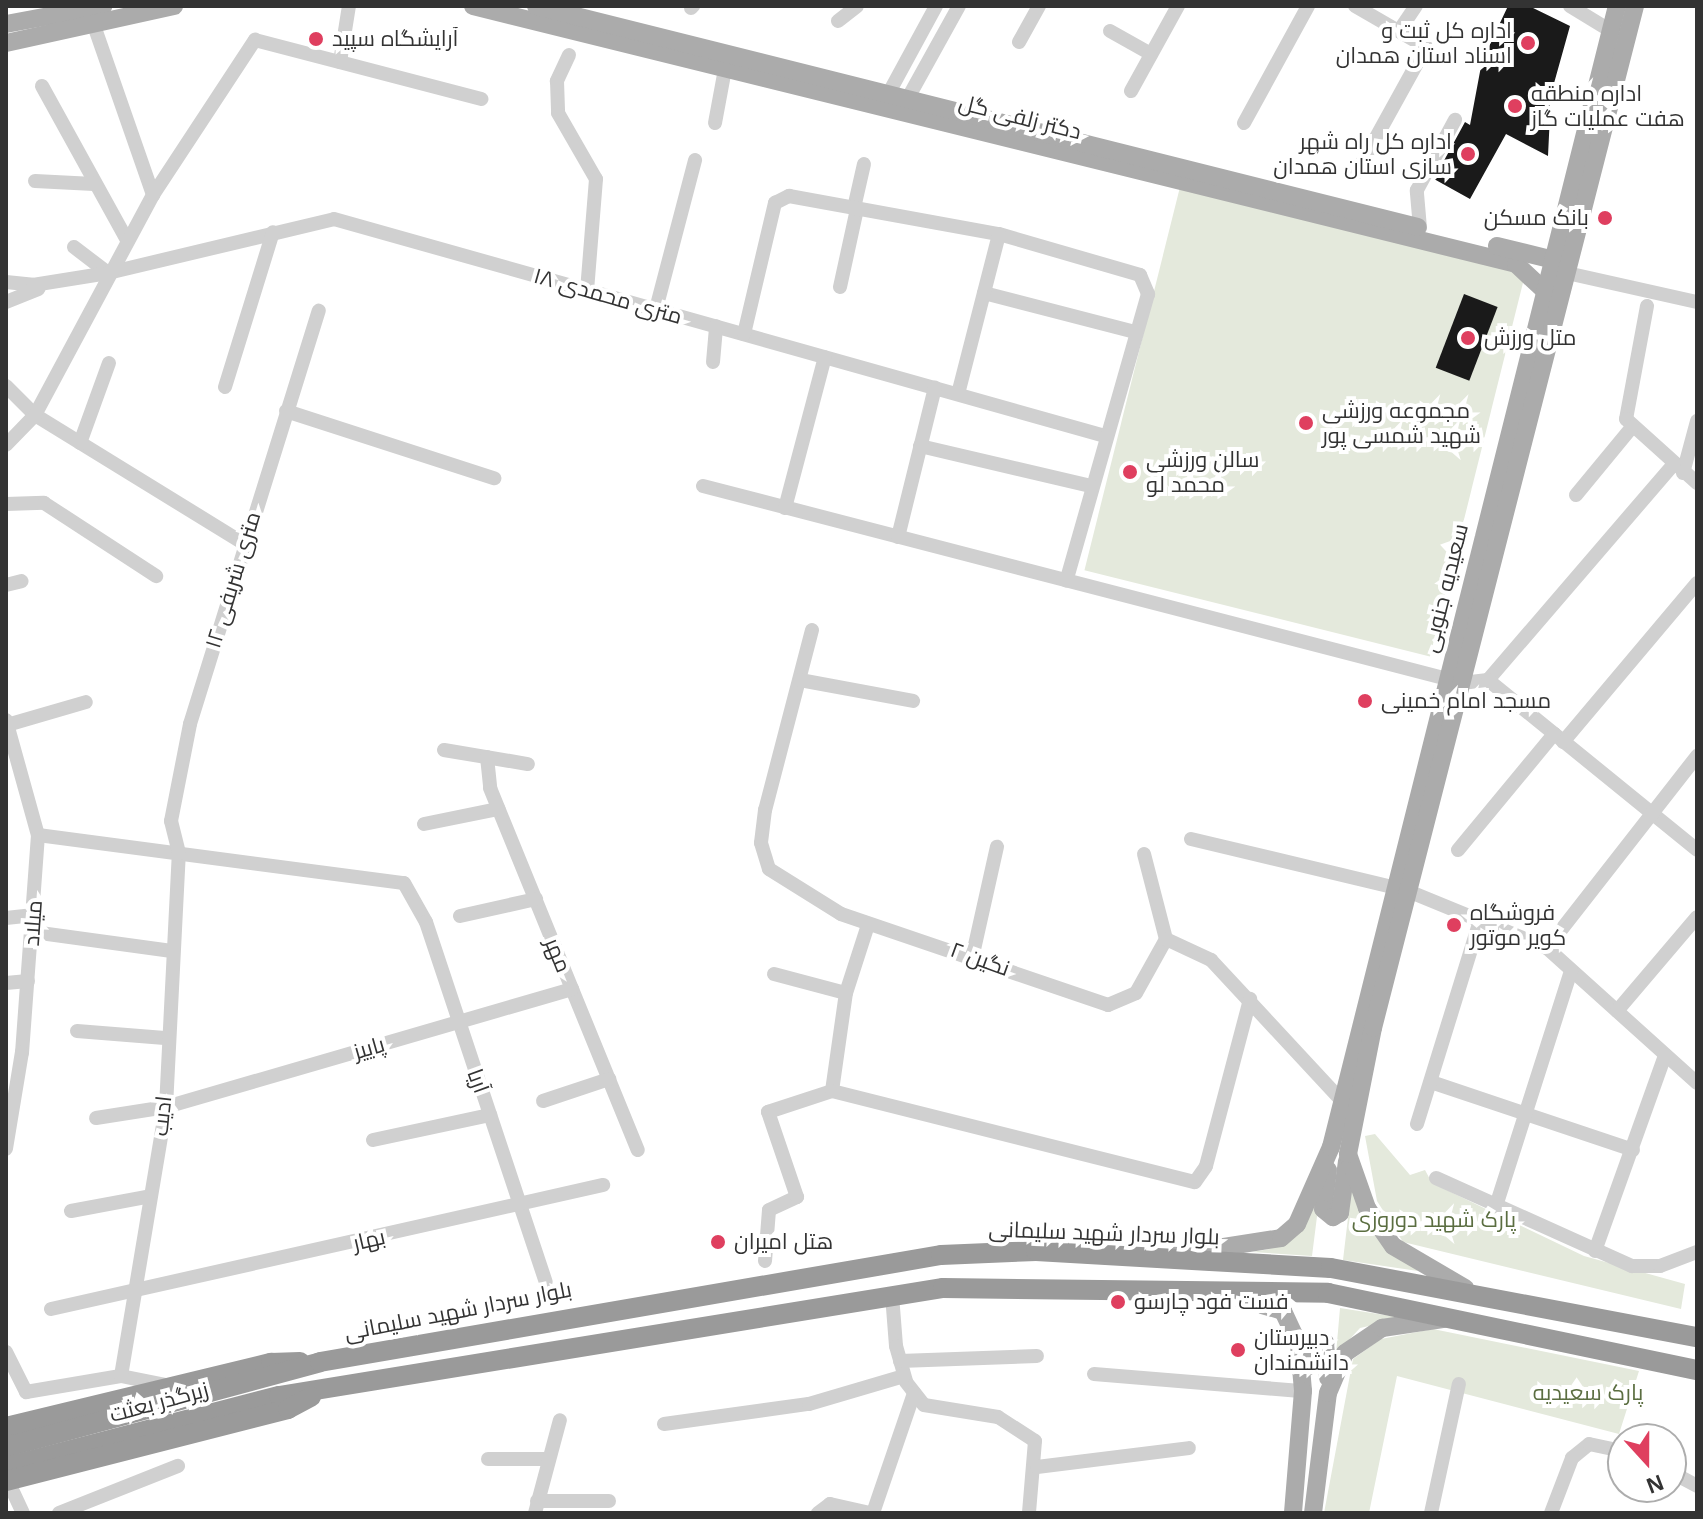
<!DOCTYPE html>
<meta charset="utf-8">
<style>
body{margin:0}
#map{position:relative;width:1703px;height:1519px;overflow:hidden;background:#fff;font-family:Arial,Cairo,sans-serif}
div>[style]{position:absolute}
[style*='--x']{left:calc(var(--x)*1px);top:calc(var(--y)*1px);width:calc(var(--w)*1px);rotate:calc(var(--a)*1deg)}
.green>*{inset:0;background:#e4e9dc;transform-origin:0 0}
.building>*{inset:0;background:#1a1a1a;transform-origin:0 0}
.minor>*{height:14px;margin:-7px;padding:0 7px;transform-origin:7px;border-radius:7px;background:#d0d0d0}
.major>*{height:18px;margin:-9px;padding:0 9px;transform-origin:9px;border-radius:9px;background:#ababab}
.highway>*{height:20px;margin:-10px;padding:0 10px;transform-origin:10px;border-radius:10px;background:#9a9a9a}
.dots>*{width:22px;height:22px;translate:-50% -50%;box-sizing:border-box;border:4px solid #fff;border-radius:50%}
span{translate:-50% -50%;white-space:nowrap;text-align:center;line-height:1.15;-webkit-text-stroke:8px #fff;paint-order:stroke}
.poi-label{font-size:22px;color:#333}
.right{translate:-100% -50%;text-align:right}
.left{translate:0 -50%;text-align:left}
.street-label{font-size:22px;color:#333}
.park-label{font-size:22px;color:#5b6e41}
.frame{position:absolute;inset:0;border:8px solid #333;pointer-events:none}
.north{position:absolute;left:1607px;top:1423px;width:80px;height:80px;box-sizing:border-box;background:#fff;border:2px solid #adadad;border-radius:50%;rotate:159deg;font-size:22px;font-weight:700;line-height:32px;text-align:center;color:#333}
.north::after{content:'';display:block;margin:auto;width:28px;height:36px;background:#df3f5f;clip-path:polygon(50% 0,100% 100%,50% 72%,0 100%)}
</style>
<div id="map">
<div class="green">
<i style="left:1180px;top:187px;width:356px;height:395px;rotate:14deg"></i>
<i style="clip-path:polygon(1375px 1134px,1410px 1175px,1425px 1170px,1432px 1183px,1584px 1256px,1685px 1284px,1681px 1309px,1403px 1242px,1377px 1201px,1365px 1136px)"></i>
<i style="clip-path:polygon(1352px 1184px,1368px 1229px,1418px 1271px,1343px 1260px)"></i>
<i style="clip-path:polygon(1321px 1185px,1312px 1256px,1252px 1252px,1270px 1249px)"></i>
<i style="clip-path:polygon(1340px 1308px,1404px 1318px,1360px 1328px,1336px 1354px)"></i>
<i style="clip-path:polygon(1433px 1329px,1639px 1371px,1619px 1434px,1397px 1376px,1369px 1513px,1324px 1513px,1353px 1359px,1381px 1339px)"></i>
</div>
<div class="building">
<i style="clip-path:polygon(1508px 6px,1529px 6px,1570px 26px,1551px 94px,1548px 156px,1506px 134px,1470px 199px,1434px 179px,1465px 122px,1470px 125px,1482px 61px)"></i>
<i style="left:1464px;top:294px;width:36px;height:79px;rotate:21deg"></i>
</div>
<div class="minor">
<i style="--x:1355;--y:6;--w:82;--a:30"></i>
<i style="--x:1426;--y:47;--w:143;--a:118.9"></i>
<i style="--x:1570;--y:6;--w:48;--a:31.4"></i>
<i style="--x:691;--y:8;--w:3;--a:-45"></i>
<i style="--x:90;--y:14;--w:192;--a:70.8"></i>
<i style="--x:838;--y:21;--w:24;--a:-38"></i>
<i style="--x:1110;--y:31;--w:47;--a:29.3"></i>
<i style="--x:1399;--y:31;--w:30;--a:-56"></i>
<i style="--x:1019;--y:42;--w:41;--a:-60.9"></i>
<i style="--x:569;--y:55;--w:29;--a:115"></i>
<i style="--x:557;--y:81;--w:32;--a:88"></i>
<i style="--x:558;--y:113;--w:76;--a:60.1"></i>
<i style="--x:596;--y:179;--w:111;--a:94.6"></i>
<i style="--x:340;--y:62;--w:57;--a:-80.9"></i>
<i style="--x:42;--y:86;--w:176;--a:61.1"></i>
<i style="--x:1131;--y:91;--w:97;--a:-61.1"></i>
<i style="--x:885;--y:100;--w:107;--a:-61.5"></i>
<i style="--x:903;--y:107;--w:115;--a:-61"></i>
<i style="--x:715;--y:123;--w:55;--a:-79.5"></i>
<i style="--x:1244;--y:123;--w:133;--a:-61.3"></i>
<i style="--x:35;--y:181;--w:59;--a:2.9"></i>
<i style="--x:854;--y:208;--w:45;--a:-77.2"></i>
<i style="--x:1420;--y:228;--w:38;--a:-95"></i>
<i style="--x:1417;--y:190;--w:80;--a:-61.5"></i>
<i style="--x:74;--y:247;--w:43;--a:37.4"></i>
<i style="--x:1567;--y:273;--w:133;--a:12.6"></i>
<i style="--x:6;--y:282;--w:27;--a:6"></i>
<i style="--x:33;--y:285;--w:76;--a:-9.1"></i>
<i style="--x:108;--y:273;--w:232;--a:-13.4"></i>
<i style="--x:334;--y:219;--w:801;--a:15.72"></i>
<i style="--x:840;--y:287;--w:80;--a:-77.7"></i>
<i style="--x:984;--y:293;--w:156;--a:14.5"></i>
<i style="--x:6;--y:302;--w:35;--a:-22"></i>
<i style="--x:1647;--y:306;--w:115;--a:100.5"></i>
<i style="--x:1626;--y:419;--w:96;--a:42"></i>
<i style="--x:656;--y:309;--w:154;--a:-75.3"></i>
<i style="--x:744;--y:334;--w:135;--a:-76.7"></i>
<i style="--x:775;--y:203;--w:16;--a:-27"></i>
<i style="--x:789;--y:196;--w:213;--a:10.3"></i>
<i style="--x:999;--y:234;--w:147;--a:16.2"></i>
<i style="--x:1140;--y:275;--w:21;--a:67"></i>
<i style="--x:1148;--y:294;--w:298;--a:105.9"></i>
<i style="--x:713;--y:362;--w:36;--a:-85"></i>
<i style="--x:6;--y:386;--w:41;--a:45"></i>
<i style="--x:35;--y:415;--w:244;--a:31.6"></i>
<i style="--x:225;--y:387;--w:162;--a:-72.8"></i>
<i style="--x:958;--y:394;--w:165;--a:-75.6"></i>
<i style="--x:286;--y:411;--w:219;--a:17.9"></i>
<i style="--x:80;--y:443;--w:85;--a:-70.1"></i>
<i style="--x:6;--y:445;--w:42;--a:-46"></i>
<i style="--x:35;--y:415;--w:250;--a:-61.8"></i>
<i style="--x:153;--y:195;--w:186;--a:-56.7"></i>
<i style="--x:255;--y:40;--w:234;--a:14.6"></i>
<i style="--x:920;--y:446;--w:176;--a:13.2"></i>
<i style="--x:1683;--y:473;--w:54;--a:-74.9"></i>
<i style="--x:703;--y:486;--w:769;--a:14.54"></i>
<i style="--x:1576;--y:495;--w:88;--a:-50.5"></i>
<i style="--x:6;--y:504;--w:38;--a:-2"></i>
<i style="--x:44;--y:503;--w:134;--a:33.1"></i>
<i style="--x:785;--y:508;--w:156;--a:-75.2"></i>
<i style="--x:898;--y:537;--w:154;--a:-76.1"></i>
<i style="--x:6;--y:585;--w:16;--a:-14"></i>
<i style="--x:812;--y:630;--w:186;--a:104.6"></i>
<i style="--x:765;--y:810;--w:33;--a:97"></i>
<i style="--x:761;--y:843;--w:27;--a:73"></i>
<i style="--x:769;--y:869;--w:85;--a:32"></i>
<i style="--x:841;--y:914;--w:282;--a:18.8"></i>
<i style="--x:1108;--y:1005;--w:30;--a:-23"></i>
<i style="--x:1136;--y:993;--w:62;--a:-60.9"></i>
<i style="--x:800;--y:680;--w:115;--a:10.5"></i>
<i style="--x:1488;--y:680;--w:284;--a:-49.3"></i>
<i style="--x:1462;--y:683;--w:26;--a:-7"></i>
<i style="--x:1488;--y:680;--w:269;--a:39.1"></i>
<i style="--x:6;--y:720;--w:119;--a:74.5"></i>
<i style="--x:38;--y:835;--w:218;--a:94.2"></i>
<i style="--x:22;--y:1052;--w:98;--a:99.4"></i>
<i style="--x:7;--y:725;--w:82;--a:-16.2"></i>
<i style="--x:1563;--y:742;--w:208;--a:-49.9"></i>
<i style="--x:444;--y:750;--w:85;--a:9.5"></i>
<i style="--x:487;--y:757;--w:31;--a:84"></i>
<i style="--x:490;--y:788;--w:391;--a:67.8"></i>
<i style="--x:424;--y:824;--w:76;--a:-11.5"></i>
<i style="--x:38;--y:835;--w:369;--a:7.5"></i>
<i style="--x:404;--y:883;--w:45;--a:60.6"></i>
<i style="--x:426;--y:922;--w:379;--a:71.6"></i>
<i style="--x:1191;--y:839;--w:208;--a:13.4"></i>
<i style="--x:1458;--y:850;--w:151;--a:-50.4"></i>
<i style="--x:1144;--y:854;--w:88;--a:75.5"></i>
<i style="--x:1408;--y:891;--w:150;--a:22.3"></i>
<i style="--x:1547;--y:948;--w:202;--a:42"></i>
<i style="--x:460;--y:916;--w:78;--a:-12.6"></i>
<i style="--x:6;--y:918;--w:28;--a:-6"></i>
<i style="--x:33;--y:932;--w:140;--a:7.8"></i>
<i style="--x:1166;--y:939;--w:50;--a:25"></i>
<i style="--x:1211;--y:960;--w:190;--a:47.1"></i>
<i style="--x:1547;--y:948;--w:244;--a:-52"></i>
<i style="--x:973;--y:954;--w:110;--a:-77.4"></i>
<i style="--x:774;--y:974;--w:74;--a:14.8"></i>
<i style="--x:6;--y:983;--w:22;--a:-5"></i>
<i style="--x:1617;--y:1011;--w:123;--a:-49.6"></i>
<i style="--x:77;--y:1031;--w:88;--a:4.5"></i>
<i style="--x:1431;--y:1082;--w:213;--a:18.6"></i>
<i style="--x:832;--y:1091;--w:99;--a:-81.9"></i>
<i style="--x:846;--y:993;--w:71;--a:-72.1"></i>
<i style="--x:543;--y:1101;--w:70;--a:-18.4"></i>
<i style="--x:96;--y:1118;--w:71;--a:-8.9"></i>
<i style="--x:166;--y:1107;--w:423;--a:-16.2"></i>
<i style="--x:1417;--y:1124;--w:217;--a:-72.8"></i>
<i style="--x:373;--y:1140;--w:120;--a:-12.1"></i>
<i style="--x:1436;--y:1178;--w:215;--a:24.2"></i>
<i style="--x:1632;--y:1266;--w:28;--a:0"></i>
<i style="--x:1660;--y:1266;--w:40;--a:-21"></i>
<i style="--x:1496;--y:1206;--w:247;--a:-72.3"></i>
<i style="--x:71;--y:1211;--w:81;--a:-10.6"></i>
<i style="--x:1595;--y:1251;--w:208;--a:-70.3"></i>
<i style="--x:765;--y:1261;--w:51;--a:-85.5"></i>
<i style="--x:769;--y:1210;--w:31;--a:-25"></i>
<i style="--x:797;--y:1197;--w:90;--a:-108.8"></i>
<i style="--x:768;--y:1112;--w:67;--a:-18.2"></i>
<i style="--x:832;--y:1091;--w:374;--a:14.1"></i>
<i style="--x:1195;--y:1182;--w:19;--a:-55"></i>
<i style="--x:1206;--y:1166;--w:173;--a:-75.2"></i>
<i style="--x:892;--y:1295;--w:51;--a:85.5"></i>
<i style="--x:896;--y:1346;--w:37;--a:74"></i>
<i style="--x:906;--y:1382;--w:29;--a:52"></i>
<i style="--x:924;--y:1405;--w:75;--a:9.2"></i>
<i style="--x:998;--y:1417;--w:44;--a:33"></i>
<i style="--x:1035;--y:1441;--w:72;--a:94.8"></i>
<i style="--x:51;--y:1309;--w:566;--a:-12.66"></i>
<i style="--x:6;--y:1352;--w:45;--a:63.4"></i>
<i style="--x:26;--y:1392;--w:96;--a:-9.6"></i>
<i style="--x:121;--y:1376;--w:46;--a:11.3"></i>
<i style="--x:900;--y:1361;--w:137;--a:-2.1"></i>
<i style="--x:1094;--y:1374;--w:210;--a:4.7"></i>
<i style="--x:121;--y:1376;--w:273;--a:-80.5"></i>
<i style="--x:166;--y:1107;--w:254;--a:-87.1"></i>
<i style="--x:179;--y:853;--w:33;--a:-104"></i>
<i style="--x:171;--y:821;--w:99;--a:-78.9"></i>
<i style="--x:190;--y:724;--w:433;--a:-72.7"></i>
<i style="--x:664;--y:1424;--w:146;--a:-7.9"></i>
<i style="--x:809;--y:1404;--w:99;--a:-16.4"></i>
<i style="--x:488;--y:1459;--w:58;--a:0"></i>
<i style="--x:1037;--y:1467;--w:153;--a:-7.1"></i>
<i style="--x:1671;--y:1472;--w:30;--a:28"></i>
<i style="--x:8;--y:1481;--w:35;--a:65"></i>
<i style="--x:537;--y:1501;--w:72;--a:0"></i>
<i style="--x:59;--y:1513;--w:128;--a:-21.6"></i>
<i style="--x:535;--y:1513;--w:96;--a:-75"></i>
<i style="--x:818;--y:1513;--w:15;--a:-37"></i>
<i style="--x:830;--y:1504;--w:41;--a:12.7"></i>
<i style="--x:873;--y:1513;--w:127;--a:-71.1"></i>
<i style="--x:1431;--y:1513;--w:132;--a:-77.8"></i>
<i style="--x:1551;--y:1513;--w:59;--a:-69.1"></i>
<i style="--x:1572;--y:1458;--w:22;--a:-39"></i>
<i style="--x:1589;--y:1444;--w:35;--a:12"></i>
</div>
<div class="major">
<i style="--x:473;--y:6;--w:1074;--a:13.89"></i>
<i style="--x:1516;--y:264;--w:40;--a:43"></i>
<i style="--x:536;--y:6;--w:909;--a:14.07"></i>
<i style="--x:6;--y:24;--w:99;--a:-10.5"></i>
<i style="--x:6;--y:43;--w:172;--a:-12.4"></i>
<i style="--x:1497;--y:246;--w:67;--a:13.8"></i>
<i style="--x:1328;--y:1170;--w:39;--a:97"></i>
<i style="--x:1323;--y:1209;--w:13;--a:39"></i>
<i style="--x:1333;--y:1217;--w:8;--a:-30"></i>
<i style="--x:1340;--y:1213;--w:52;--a:-82.3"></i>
<i style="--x:1179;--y:1254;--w:103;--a:-8.9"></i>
<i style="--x:1281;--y:1238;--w:21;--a:-41"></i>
<i style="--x:1297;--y:1224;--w:84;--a:-66.2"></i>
<i style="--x:1331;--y:1147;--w:1176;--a:-75.93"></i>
<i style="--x:1465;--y:1288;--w:83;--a:-149.7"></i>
<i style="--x:1393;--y:1246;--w:46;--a:-124.4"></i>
<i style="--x:1367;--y:1208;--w:57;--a:-109.4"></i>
<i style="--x:1348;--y:1154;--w:128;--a:-78.8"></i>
<i style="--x:1373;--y:1028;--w:1055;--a:-75.62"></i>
<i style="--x:1234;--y:1297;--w:51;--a:15.9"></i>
<i style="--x:1283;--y:1311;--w:38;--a:65"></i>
<i style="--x:1299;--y:1345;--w:46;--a:85"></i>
<i style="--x:1303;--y:1391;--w:122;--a:94.7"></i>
<i style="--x:1307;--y:1367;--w:20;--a:-81"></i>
<i style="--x:1310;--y:1347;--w:16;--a:-15"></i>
<i style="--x:1325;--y:1343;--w:35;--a:85"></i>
<i style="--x:1313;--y:1513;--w:121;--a:-82.9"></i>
<i style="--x:1328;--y:1393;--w:43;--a:-67"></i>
<i style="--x:1345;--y:1353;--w:45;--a:-34"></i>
<i style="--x:1382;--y:1328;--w:63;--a:-8.3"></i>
</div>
<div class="highway">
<i style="--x:6;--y:1427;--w:273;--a:-13.6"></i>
<i style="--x:271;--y:1363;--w:29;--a:-2"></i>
<i style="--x:6;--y:1447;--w:325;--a:-15.1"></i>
<i style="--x:320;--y:1362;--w:630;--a:-9.78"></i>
<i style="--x:941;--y:1255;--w:95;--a:-2.4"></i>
<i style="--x:1036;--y:1251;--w:295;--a:3.3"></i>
<i style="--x:1331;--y:1268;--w:372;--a:10.7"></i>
<i style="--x:6;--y:1467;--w:282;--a:-14.6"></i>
<i style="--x:279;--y:1396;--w:673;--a:-9.24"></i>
<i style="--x:943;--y:1288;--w:385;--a:0.7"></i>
<i style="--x:1328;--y:1293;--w:377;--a:11.8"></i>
<i style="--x:6;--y:1481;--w:291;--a:-14.3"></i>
<i style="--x:288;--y:1409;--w:26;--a:-28"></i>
</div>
<div class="dots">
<i style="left:316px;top:39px;background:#df3f5f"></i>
<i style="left:1528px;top:43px;background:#df3f5f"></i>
<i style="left:1515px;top:106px;background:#df3f5f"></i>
<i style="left:1468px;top:154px;background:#df3f5f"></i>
<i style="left:1605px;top:218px;background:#df3f5f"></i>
<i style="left:1468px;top:338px;background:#df3f5f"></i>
<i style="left:1306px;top:423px;background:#df3f5f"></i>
<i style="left:1130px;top:472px;background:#df3f5f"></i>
<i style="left:1365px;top:701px;background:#df3f5f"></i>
<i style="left:1454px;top:925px;background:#df3f5f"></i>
<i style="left:718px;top:1242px;background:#df3f5f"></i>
<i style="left:1118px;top:1302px;background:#df3f5f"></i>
<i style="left:1238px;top:1350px;background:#df3f5f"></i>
</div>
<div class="poi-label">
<span class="right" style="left:1512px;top:43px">اداره کل ثبت و<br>اسناد استان همدان</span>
<span class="left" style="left:332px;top:39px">آرایشگاه سپید</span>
<span class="left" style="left:1531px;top:106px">اداره منطقه<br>هفت عملیات گاز</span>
<span class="right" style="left:1452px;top:154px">اداره کل راه شهر<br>سازی استان همدان</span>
<span class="right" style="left:1589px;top:218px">بانک مسکن</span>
<span class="left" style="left:1484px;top:338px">متل ورزش</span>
<span class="left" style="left:1322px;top:423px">مجموعه ورزشی<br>شهید شمسی پور</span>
<span class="left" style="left:1146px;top:472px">سالن ورزشی<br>محمد لو</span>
<span class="left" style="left:1381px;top:701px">مسجد امام خمینی</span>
<span class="left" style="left:1470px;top:925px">فروشگاه<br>کویر موتور</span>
<span class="left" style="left:734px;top:1242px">هتل امیران</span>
<span class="left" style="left:1134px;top:1302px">فست فود چارسو</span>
<span class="left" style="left:1254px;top:1350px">دبیرستان<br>دانشمندان</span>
</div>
<div class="street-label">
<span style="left:1020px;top:117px;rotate:14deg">دکتر زلفی گل</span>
<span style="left:608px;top:296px;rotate:16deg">۱۸ متری محمدی</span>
<span style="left:233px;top:580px;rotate:-73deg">۱۲ متری شریفی</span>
<span style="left:1445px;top:588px;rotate:-76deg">سعیدیه جنوبی</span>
<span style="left:33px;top:923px;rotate:-86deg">میلاد</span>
<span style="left:558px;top:955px;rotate:68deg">مهر</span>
<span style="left:980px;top:959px;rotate:20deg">نگین ۲</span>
<span style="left:369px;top:1048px;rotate:-16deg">پاییز</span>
<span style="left:478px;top:1081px;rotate:70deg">آریا</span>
<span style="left:162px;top:1116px;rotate:-84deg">ادیب</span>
<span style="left:1104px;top:1233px;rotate:2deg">بلوار سردار شهید سلیمانی</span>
<span style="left:369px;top:1240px;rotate:-13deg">بهار</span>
<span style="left:458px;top:1311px;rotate:-11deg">بلوار سردار شهید سلیمانی</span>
<span style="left:159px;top:1402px;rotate:-15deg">زیرگذر بعثت</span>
</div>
<div class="park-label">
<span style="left:1434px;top:1220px">پارک شهید دوروزی</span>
<span style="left:1588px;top:1393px">پارک سعیدیه</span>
</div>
<div class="frame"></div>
<div class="north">N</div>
</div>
